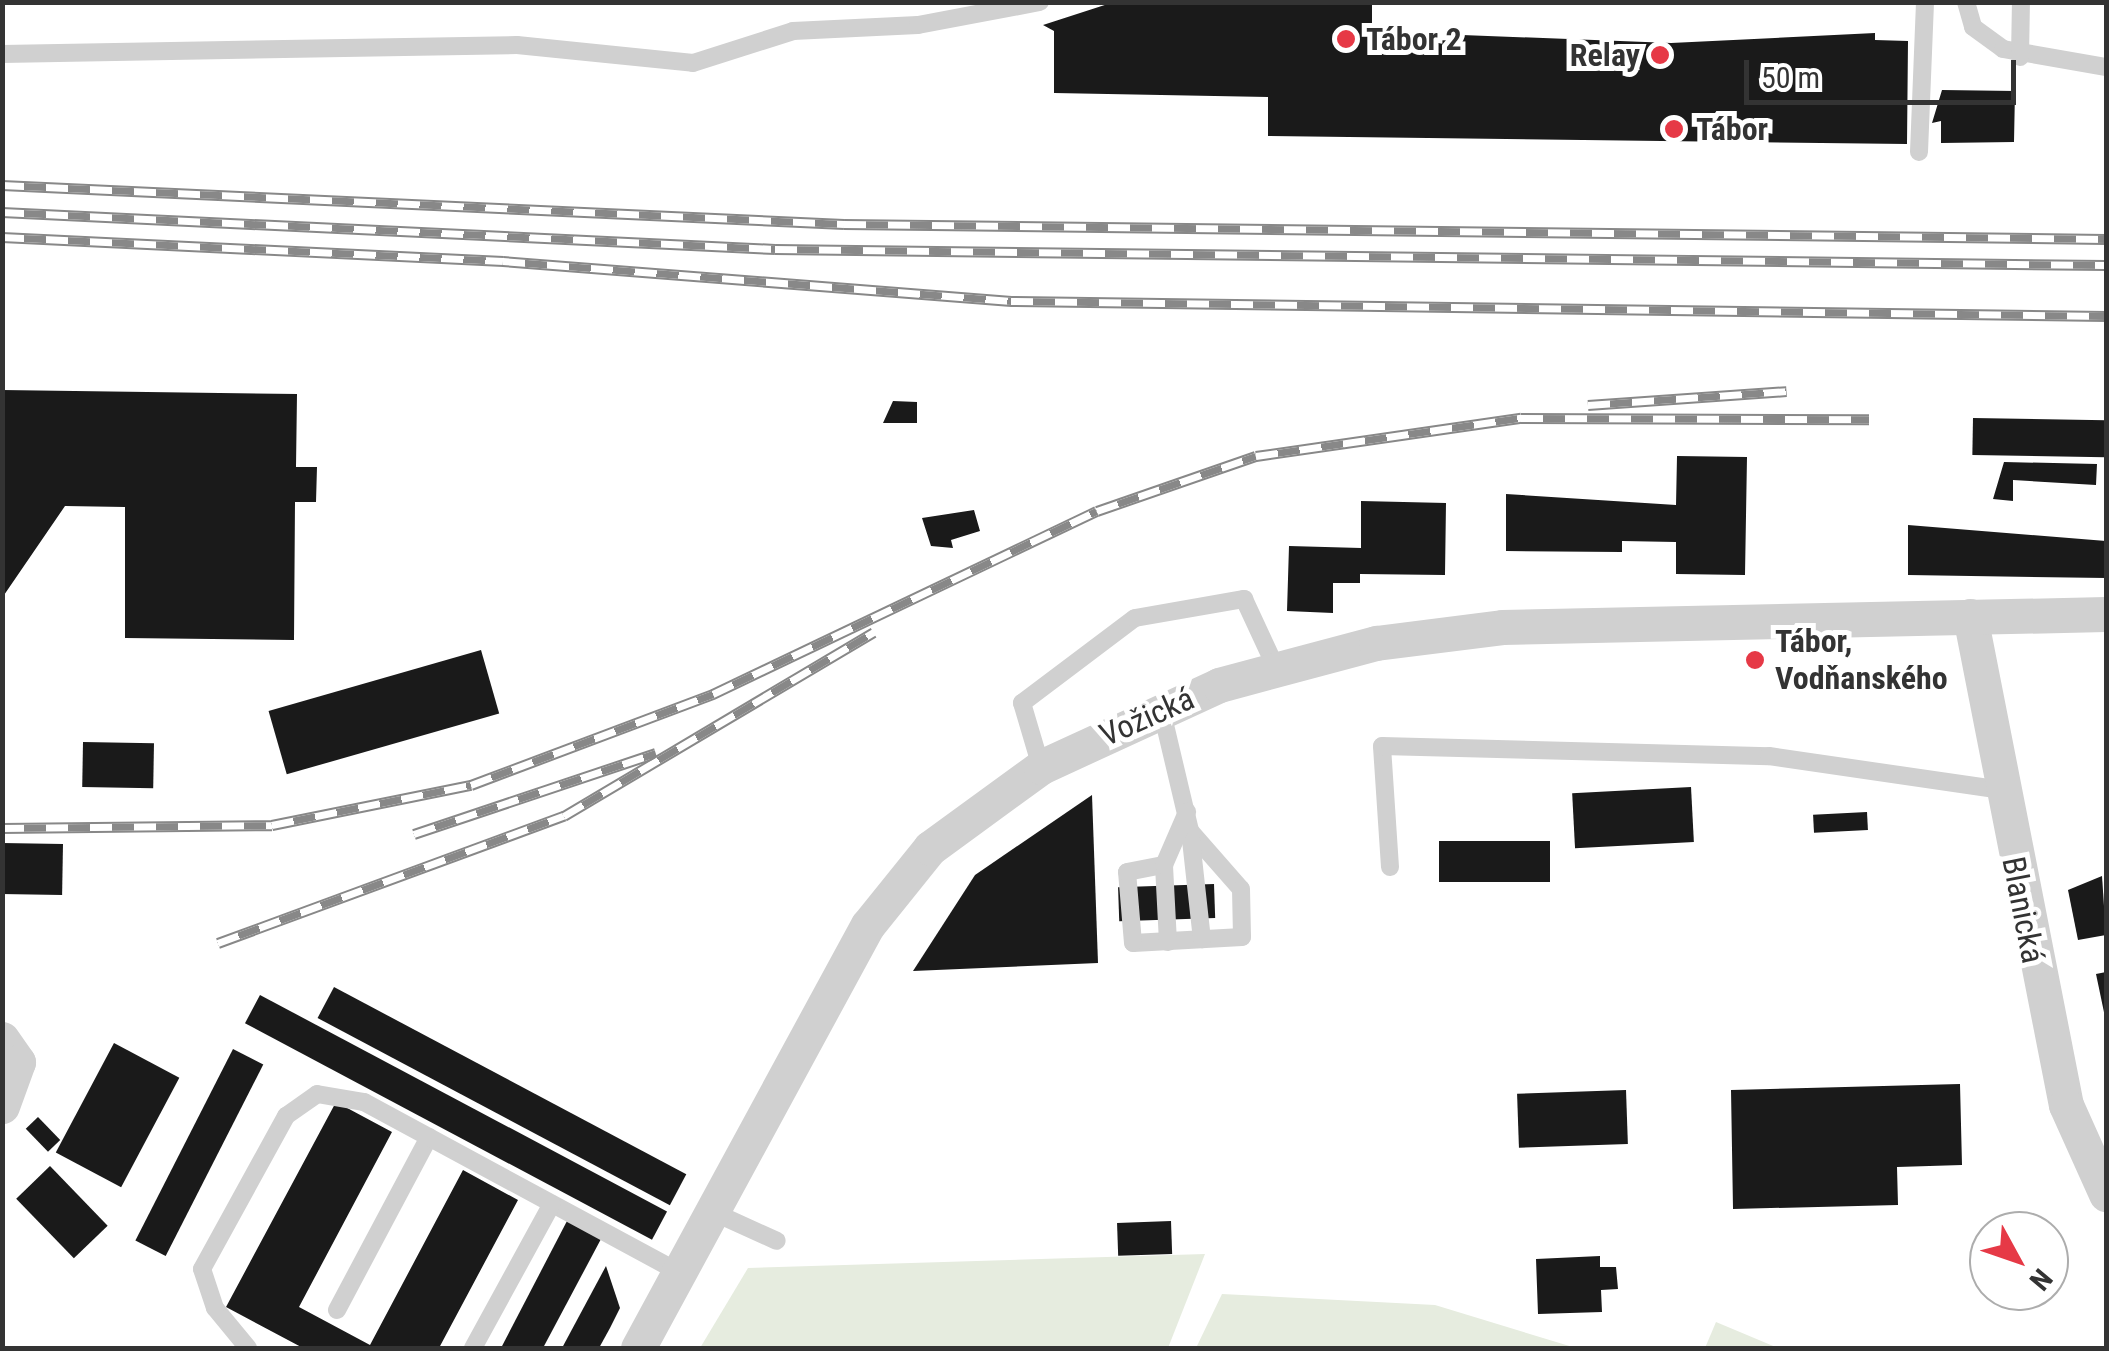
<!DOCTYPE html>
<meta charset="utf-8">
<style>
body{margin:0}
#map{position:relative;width:2109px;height:1351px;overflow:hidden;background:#fff;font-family:"Roboto Condensed",sans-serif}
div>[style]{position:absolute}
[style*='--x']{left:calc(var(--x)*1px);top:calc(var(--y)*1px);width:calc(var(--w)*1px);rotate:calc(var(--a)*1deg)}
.green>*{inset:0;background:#e6ecdf}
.building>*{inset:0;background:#1a1a1a;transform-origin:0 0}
.service>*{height:18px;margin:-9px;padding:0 9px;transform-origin:9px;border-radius:9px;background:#d0d0d0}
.minor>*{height:35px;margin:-17.5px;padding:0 17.5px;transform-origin:17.5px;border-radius:17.5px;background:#d0d0d0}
.rail>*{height:11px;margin-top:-5.5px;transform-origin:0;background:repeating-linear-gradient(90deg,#fff 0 22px,#888 0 44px);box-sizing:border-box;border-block:2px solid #888}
.dots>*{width:28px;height:28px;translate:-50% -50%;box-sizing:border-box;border:5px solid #fff;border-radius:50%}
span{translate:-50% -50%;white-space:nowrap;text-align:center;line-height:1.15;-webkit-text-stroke:10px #fff;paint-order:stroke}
.poi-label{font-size:32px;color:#333;font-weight:700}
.left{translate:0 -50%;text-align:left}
.right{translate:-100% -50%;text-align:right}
.street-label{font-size:32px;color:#333}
.frame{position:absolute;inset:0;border:5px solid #333;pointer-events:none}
.north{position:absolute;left:1969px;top:1211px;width:100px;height:100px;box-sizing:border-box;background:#fff;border:2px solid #adadad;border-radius:50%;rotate:130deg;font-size:28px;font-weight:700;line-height:40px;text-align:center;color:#333}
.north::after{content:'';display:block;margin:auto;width:35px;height:45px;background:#e63946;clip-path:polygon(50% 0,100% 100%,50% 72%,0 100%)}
.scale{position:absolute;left:1744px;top:60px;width:272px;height:45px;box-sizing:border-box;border:5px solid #333;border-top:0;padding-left:12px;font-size:30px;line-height:35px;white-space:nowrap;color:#333;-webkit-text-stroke:8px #fff;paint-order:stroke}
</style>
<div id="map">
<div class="green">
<i style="clip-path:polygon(1205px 1254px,1168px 1348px,700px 1348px,748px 1268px)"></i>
<i style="clip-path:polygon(1222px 1294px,1435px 1305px,1576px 1348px,1196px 1348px)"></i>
<i style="clip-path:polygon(1716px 1322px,1778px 1348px,1705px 1348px)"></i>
</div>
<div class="building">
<i style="clip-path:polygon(1114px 2px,1372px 2px,1372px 43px,1411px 44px,1411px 33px,1671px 43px,1875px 33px,1875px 40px,1908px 41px,1907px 144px,1268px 136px,1268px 97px,1054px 93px,1054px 31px,1043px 25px)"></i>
<i style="clip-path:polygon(1942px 90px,2015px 91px,2014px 142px,1941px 143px,1941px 121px,1932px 123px)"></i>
<i style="clip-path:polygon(2px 390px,297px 394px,296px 467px,317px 467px,316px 502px,295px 502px,294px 640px,125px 638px,125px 507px,65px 506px,2px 598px)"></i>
<i style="clip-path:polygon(893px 401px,917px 402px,917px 423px,883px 423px)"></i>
<i style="left:1973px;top:418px;width:133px;height:37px;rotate:1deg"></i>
<i style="clip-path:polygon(1677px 456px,1747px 457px,1745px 575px,1676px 574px,1676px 542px,1622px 541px,1622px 552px,1506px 551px,1506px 494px,1676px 505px)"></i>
<i style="clip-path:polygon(2004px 462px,2097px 464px,2096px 485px,2013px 480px,2013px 501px,1993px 499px)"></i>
<i style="clip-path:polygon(1361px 501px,1446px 503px,1445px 575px,1360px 574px,1360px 583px,1333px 583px,1333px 613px,1287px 611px,1289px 546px,1361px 548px)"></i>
<i style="clip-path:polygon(974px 510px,980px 531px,951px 540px,953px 548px,931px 546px,922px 518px)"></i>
<i style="clip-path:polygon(1908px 525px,2106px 541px,2106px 578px,1908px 575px)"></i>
<i style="left:481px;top:650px;width:66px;height:221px;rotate:74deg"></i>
<i style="left:83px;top:742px;width:71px;height:45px;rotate:1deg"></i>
<i style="left:1691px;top:787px;width:55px;height:119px;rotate:87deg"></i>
<i style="clip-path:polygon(1092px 795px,1098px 963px,913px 971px,975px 875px)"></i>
<i style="left:1867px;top:812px;width:18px;height:54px;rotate:87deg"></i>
<i style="left:1550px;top:841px;width:41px;height:111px;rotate:90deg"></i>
<i style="left:2px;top:843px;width:61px;height:51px;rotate:1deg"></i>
<i style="clip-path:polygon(2102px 876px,2106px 935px,2078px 940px,2068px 890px)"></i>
<i style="left:1214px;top:884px;width:34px;height:96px;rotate:88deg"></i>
<i style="clip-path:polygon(2106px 972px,2106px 1016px,2105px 1017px,2096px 974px)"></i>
<i style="left:334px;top:987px;width:399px;height:35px;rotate:28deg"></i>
<i style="left:260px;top:995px;width:461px;height:32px;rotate:28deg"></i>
<i style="left:114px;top:1043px;width:74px;height:124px;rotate:28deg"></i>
<i style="left:233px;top:1049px;width:34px;height:215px;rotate:27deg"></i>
<i style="clip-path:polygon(1960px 1084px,1962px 1165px,1897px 1167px,1898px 1205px,1733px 1209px,1731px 1090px)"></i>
<i style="left:1626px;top:1090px;width:54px;height:109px;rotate:88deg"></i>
<i style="clip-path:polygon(336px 1102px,392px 1132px,299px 1307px,370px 1345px,463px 1170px,518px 1200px,439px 1348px,303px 1348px,226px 1307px)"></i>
<i style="left:38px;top:1117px;width:32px;height:17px;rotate:46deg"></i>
<i style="left:50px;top:1166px;width:83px;height:47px;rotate:46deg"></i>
<i style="clip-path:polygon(567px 1221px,601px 1239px,543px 1348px,501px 1348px)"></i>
<i style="left:1171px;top:1221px;width:33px;height:54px;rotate:88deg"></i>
<i style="clip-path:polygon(1600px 1256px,1600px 1267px,1616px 1267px,1618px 1289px,1601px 1290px,1602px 1312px,1538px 1314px,1536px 1259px)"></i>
<i style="clip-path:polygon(606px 1266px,620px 1308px,610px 1328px,599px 1348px,562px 1348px)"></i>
</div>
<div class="service">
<i style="--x:1966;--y:2;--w:26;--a:74"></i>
<i style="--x:1973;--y:27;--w:37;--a:36"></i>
<i style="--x:2003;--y:49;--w:105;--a:9.9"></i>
<i style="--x:2;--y:54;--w:515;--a:-1"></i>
<i style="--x:517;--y:45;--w:177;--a:5.8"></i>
<i style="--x:693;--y:63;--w:105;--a:-17.7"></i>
<i style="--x:793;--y:31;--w:125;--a:-2.7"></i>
<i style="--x:918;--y:25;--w:124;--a:-10.7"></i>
<i style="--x:2020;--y:57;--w:55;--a:-89"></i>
<i style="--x:1919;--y:152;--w:150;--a:-87.7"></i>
<i style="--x:1161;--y:708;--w:126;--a:76.7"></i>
<i style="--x:1190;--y:831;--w:77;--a:48.7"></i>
<i style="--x:1241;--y:889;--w:48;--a:88.8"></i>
<i style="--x:1242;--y:937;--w:109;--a:176.8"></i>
<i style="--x:1133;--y:943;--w:71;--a:-94.8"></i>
<i style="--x:1127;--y:872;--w:38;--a:-11"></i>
<i style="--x:1041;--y:767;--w:67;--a:-106.5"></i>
<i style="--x:1022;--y:703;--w:141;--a:-37"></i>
<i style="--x:1135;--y:618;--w:111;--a:-9.9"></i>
<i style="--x:1244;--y:599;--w:78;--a:65.1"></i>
<i style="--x:1190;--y:831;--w:109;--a:83.7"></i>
<i style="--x:1390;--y:867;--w:121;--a:-93.8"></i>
<i style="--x:1382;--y:746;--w:387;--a:1.5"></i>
<i style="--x:1769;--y:756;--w:234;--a:8.3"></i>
<i style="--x:1168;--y:942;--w:77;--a:-93"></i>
<i style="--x:1164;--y:865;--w:58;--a:-66.5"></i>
<i style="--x:711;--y:1211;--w:72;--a:24.4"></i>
<i style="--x:337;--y:1310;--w:196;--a:-62"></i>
<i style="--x:248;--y:1348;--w:52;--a:-129.5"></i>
<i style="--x:215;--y:1308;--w:41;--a:-108.4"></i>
<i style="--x:202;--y:1269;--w:175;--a:-61.2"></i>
<i style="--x:286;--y:1116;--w:38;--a:-35"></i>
<i style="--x:317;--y:1094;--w:48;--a:9.7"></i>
<i style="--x:364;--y:1102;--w:358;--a:28.4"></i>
<i style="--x:473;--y:1348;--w:164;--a:-61.3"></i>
</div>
<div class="minor">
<i style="--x:1970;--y:616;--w:498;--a:78.9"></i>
<i style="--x:2066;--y:1105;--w:98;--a:65.8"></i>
<i style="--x:2;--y:1039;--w:28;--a:55"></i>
<i style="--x:18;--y:1062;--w:47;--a:110"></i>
<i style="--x:638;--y:1348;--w:481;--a:-61.5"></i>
<i style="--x:868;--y:925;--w:99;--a:-51.2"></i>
<i style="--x:930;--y:848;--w:137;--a:-36.1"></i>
<i style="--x:1041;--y:767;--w:196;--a:-24.7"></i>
<i style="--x:1219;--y:685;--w:163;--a:-15"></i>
<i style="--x:1376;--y:643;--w:127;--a:-7.2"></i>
<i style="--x:1502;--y:627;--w:604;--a:-1.23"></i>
</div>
<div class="rail">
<i style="--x:2;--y:185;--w:843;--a:2.65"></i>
<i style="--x:844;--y:224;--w:1262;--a:0.68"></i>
<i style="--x:2;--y:212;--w:774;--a:2.74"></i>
<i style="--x:775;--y:249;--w:1331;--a:0.69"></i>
<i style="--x:2;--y:237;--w:502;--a:2.74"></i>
<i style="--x:503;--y:261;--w:510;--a:4.5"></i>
<i style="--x:1011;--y:301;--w:1095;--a:0.78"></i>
<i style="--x:1588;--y:405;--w:199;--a:-4"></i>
<i style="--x:2;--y:828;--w:270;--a:-0.6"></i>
<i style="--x:272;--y:825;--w:203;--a:-11.4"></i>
<i style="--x:471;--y:785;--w:259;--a:-20.6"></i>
<i style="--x:713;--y:694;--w:425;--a:-25.5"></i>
<i style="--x:1097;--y:511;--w:168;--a:-19.1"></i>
<i style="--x:1256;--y:456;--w:268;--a:-8.2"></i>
<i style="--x:1521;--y:418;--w:348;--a:0.2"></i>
<i style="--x:414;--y:834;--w:255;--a:-18.5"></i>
<i style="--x:218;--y:943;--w:369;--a:-20.2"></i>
<i style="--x:564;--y:816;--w:360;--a:-30.7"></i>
</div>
<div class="dots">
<i style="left:1346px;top:39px;background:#e63946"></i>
<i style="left:1660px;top:55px;background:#e63946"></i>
<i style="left:1674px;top:129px;background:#e63946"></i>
<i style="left:1755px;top:660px;background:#e63946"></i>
</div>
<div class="poi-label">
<span class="left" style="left:1366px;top:39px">Tábor 2</span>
<span class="right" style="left:1640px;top:55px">Relay</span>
<span class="left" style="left:1696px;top:129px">Tábor</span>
<span class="left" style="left:1775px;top:660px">Tábor,<br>Vodňanského</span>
</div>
<div class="street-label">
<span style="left:1147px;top:717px;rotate:-24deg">Vožická</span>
<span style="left:2023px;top:910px;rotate:79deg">Blanická</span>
</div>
<div class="frame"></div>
<div class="north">N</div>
<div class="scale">50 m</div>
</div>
